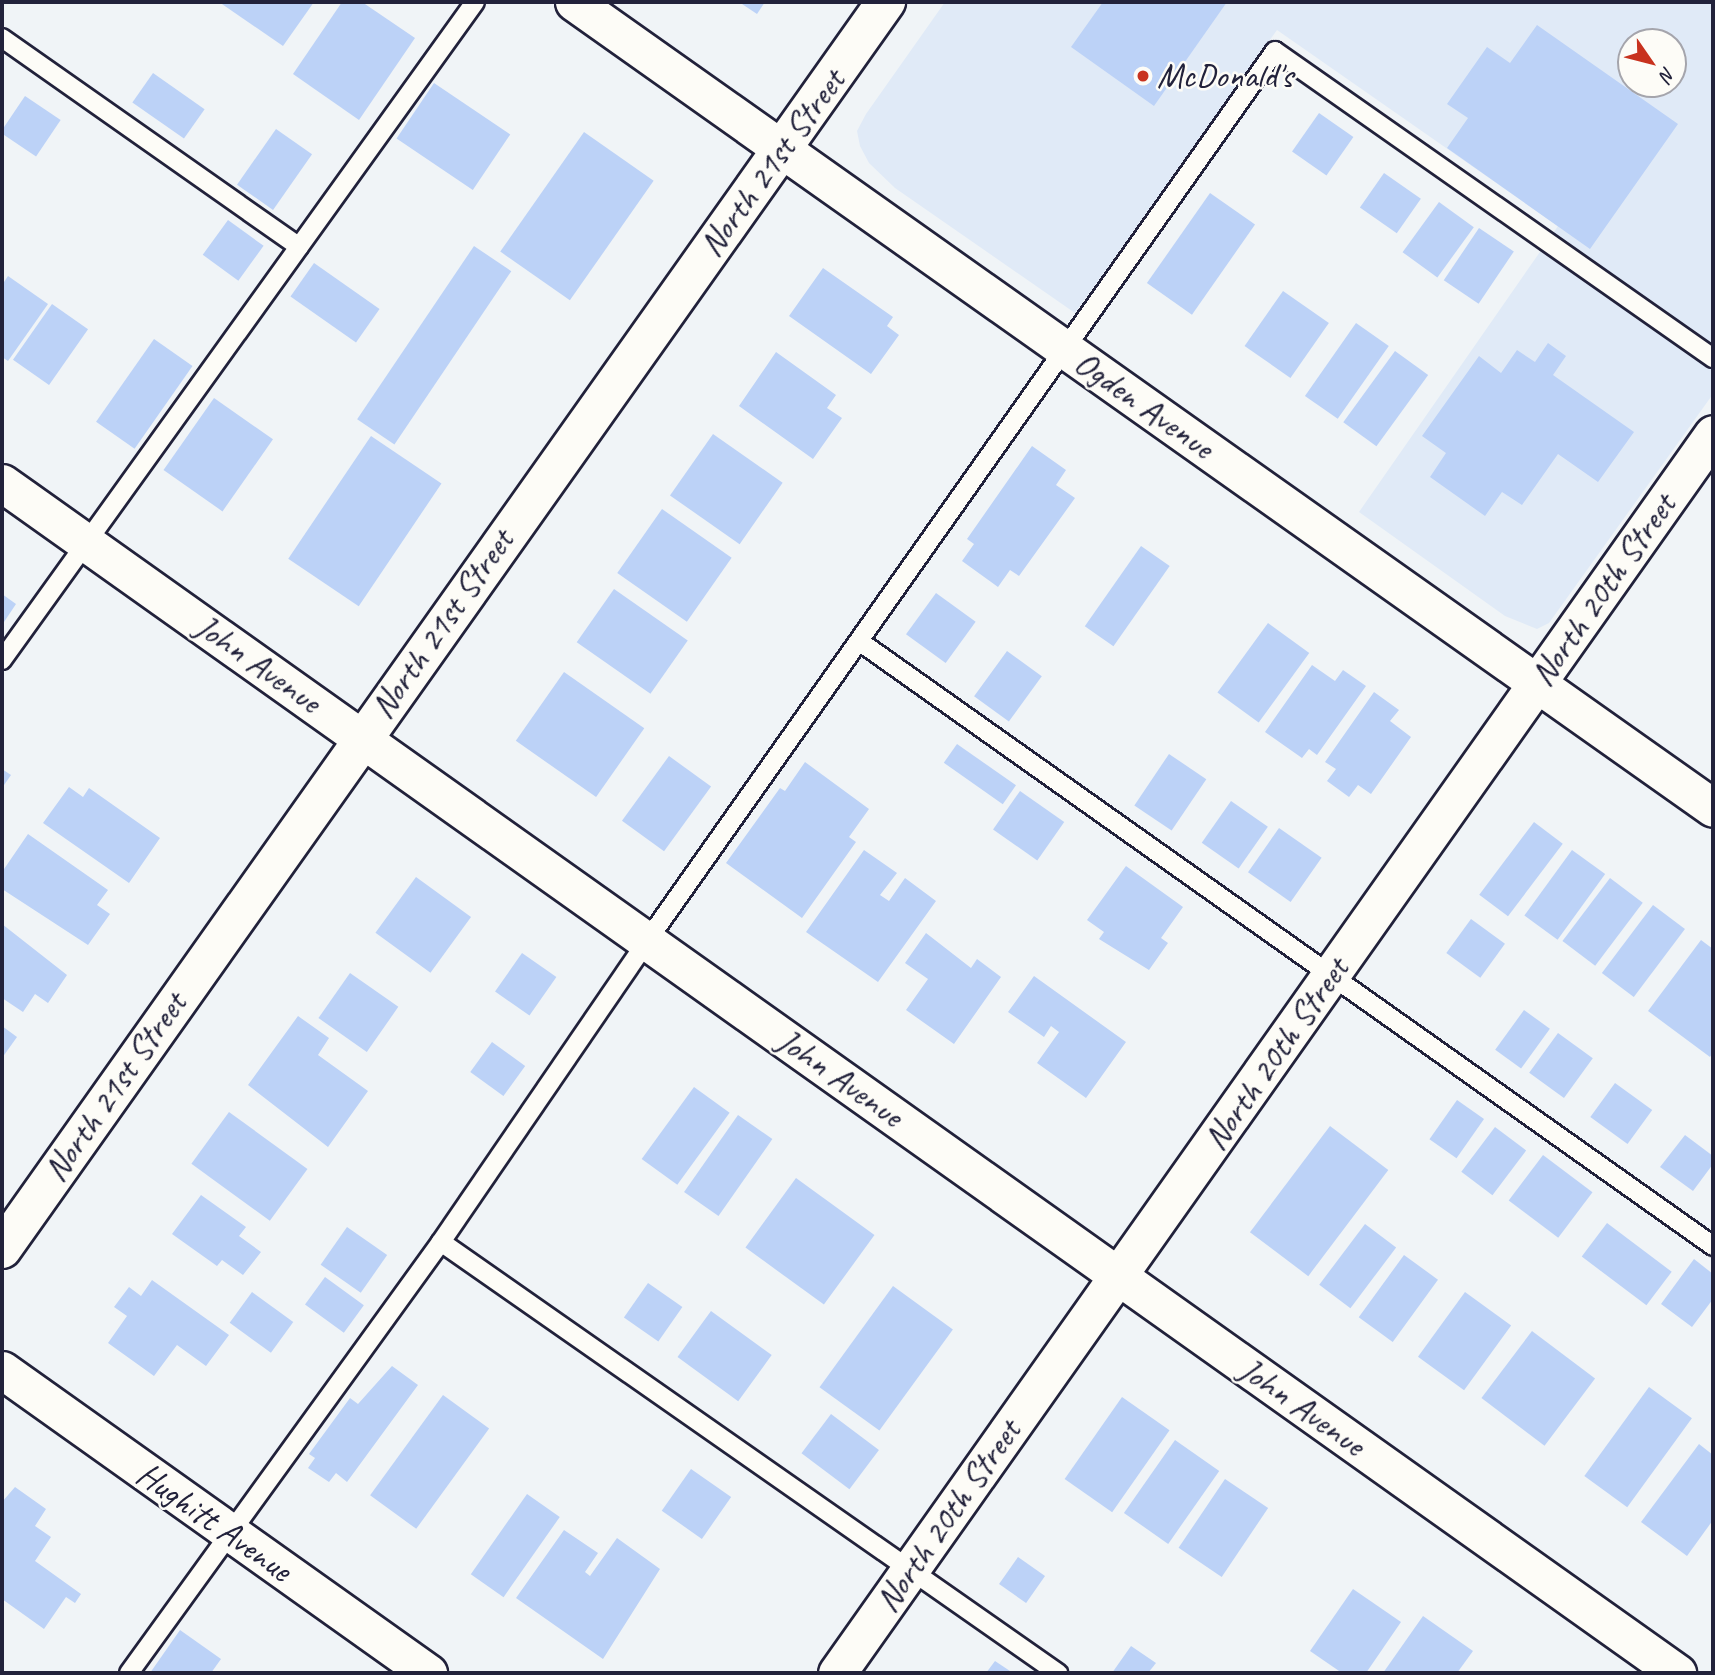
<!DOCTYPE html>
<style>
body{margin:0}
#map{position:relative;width:1715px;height:1675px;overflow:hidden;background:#f0f4f7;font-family:Caveat,sans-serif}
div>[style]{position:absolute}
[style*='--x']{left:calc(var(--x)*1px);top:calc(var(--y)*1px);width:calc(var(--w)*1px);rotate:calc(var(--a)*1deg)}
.built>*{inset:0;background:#e0eaf7}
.building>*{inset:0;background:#bcd2f7;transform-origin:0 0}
.roads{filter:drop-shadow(2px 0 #22223b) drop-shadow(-2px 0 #22223b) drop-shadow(0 2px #22223b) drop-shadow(0 -2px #22223b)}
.lane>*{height:18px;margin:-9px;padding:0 9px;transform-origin:9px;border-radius:9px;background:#fdfcf7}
.street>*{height:37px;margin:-18.5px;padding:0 18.5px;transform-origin:18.5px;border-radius:18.5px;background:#fdfcf7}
.secondary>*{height:38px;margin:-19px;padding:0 19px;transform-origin:19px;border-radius:19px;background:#fdfcf7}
.dots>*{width:19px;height:19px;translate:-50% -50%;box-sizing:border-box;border:4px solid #fdfcf7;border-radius:50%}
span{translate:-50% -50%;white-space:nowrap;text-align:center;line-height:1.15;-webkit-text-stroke:5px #fdfcf7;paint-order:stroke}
.poi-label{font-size:35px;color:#22223b}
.left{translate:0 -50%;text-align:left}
.street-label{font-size:35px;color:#22223b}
.frame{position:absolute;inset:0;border:4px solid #22223b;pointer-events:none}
.north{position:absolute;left:1617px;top:28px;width:70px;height:70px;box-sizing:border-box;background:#fdfcf7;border:2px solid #a5a5ac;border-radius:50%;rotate:125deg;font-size:19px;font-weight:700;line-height:28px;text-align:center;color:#22223b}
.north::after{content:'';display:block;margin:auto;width:24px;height:32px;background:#c8321e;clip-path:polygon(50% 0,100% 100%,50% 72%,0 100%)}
</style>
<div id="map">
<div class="built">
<i style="clip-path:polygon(evenodd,945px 2px,1713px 2px,1713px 394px,1549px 623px,1537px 629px,1505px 616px,1359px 512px,1558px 226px,1277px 30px,1075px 313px,895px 188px,869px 163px,860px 146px,857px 131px,866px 114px,945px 2px,1631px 42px,1673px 42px,1673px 84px,1631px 84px,1631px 42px)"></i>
</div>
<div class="building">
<i style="clip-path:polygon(219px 2px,314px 2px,283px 46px)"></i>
<i style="clip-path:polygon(342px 2px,362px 2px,415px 38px,359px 120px,293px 74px)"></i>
<i style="clip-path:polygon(739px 2px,765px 2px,757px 14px)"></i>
<i style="clip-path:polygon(1103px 2px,1227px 2px,1154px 106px,1071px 47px)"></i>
<i style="clip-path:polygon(1537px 25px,1678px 124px,1590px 249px,1447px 148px,1468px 118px,1447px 104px,1487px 47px,1510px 63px)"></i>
<i style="left:153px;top:73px;width:63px;height:36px;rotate:35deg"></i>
<i style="left:434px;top:83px;width:92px;height:67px;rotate:34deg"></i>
<i style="left:25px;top:96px;width:43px;height:44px;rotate:34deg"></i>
<i style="left:1319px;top:113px;width:42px;height:47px;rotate:35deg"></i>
<i style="left:276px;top:129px;width:44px;height:68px;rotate:35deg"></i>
<i style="left:584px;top:132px;width:85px;height:146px;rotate:35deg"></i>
<i style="left:1384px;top:173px;width:45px;height:42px;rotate:35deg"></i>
<i style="left:1210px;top:193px;width:55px;height:110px;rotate:35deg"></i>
<i style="left:1439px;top:202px;width:43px;height:62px;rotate:36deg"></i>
<i style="left:228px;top:220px;width:44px;height:43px;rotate:36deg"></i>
<i style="left:1479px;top:228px;width:42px;height:63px;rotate:34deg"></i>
<i style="left:474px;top:246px;width:45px;height:209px;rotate:34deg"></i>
<i style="left:314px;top:263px;width:80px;height:41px;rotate:35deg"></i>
<i style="clip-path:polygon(823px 268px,893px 317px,887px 326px,899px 335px,871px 374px,789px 316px)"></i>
<i style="clip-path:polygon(8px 276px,48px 304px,8px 361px,2px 357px,2px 285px)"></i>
<i style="left:1283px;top:291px;width:56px;height:67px;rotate:35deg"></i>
<i style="left:52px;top:304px;width:44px;height:68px;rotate:35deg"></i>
<i style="left:1356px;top:323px;width:40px;height:89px;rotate:35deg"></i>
<i style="left:154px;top:339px;width:47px;height:101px;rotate:35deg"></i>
<i style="clip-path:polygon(1548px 343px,1566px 356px,1553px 375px,1634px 432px,1598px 482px,1558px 454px,1522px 505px,1502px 492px,1485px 516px,1430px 477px,1446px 453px,1422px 436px,1479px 356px,1501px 373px,1517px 350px,1535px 362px)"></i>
<i style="left:1395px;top:351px;width:41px;height:88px;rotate:36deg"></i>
<i style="clip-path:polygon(776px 352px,836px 395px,827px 408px,842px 418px,813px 459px,739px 406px)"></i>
<i style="left:214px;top:398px;width:72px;height:88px;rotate:35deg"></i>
<i style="left:713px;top:434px;width:85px;height:75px;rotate:35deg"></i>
<i style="left:371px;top:436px;width:85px;height:148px;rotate:34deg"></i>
<i style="clip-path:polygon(1032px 446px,1066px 470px,1056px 485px,1075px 498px,1019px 576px,1010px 570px,998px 587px,962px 561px,974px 544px,967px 539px)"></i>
<i style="left:662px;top:509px;width:85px;height:78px;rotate:35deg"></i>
<i style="left:1141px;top:546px;width:35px;height:98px;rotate:35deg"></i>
<i style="left:614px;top:589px;width:90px;height:65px;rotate:35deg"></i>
<i style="left:936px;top:593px;width:49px;height:51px;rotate:36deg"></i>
<i style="clip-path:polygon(2px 594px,16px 604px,2px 625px)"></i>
<i style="left:1268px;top:623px;width:51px;height:86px;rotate:36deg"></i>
<i style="left:1007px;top:651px;width:43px;height:56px;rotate:36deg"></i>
<i style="clip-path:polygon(1312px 665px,1335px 681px,1343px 670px,1366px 686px,1317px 755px,1309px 749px,1302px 758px,1265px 732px)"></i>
<i style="left:564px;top:672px;width:98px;height:84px;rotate:35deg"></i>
<i style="clip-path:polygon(1374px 692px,1399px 710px,1390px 721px,1411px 737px,1371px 794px,1358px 785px,1349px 797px,1327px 781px,1336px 769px,1325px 762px)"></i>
<i style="left:957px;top:744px;width:72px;height:23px;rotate:35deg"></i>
<i style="left:1169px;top:754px;width:45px;height:62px;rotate:34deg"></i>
<i style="left:669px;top:756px;width:52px;height:80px;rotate:36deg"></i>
<i style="clip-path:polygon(805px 762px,869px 809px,849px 837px,856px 842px,802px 918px,726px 863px,780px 788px,785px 791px)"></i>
<i style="clip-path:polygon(2px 769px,11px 775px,2px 788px)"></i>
<i style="clip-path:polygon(69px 787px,83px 797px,89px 788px,160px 838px,129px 883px,43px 823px)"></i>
<i style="left:1020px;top:791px;width:54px;height:47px;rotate:35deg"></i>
<i style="left:1231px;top:801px;width:45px;height:51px;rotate:35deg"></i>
<i style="left:1534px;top:822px;width:36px;height:91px;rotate:37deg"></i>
<i style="left:1279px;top:828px;width:52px;height:54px;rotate:35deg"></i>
<i style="clip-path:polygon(28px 834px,108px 890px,97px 905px,110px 914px,88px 945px,2px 889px,2px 872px)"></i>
<i style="clip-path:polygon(864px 850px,897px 873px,880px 895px,889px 901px,905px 878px,936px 901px,878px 982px,806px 932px)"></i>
<i style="left:1572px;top:850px;width:41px;height:81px;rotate:36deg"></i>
<i style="clip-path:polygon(1126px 866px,1183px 907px,1161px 938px,1168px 943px,1149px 970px,1099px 939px,1104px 932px,1087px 920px)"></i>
<i style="left:416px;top:877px;width:68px;height:69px;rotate:36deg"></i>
<i style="left:1610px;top:878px;width:41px;height:79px;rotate:37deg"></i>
<i style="left:1653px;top:905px;width:40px;height:85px;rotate:37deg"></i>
<i style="left:1471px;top:919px;width:42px;height:42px;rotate:36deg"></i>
<i style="clip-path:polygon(2px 924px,67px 975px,48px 1003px,35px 994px,23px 1012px,2px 998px)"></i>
<i style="clip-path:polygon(926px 933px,971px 968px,977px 959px,1001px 977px,954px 1044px,906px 1010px,928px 979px,905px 963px)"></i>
<i style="clip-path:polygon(1701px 940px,1713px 949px,1713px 1052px,1710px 1057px,1648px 1011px)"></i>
<i style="left:522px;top:953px;width:42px;height:47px;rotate:35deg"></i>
<i style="left:350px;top:973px;width:59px;height:55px;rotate:35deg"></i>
<i style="clip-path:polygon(1034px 976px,1126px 1042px,1086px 1098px,1037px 1063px,1059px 1032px,1051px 1026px,1044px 1037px,1008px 1012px)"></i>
<i style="left:1524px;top:1010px;width:32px;height:49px;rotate:36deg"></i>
<i style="clip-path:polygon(298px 1016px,329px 1038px,318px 1055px,368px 1091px,328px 1147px,248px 1085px)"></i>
<i style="clip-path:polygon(2px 1026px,17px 1037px,2px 1058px)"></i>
<i style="left:1558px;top:1033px;width:43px;height:49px;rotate:36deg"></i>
<i style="left:492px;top:1042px;width:41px;height:37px;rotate:36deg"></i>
<i style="left:1615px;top:1083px;width:46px;height:42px;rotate:36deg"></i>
<i style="left:694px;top:1087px;width:44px;height:89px;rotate:36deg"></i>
<i style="left:1457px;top:1100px;width:33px;height:48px;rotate:35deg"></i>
<i style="left:229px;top:1112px;width:97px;height:64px;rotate:36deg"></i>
<i style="left:738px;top:1115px;width:42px;height:94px;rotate:35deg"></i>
<i style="left:1330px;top:1126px;width:73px;height:133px;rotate:37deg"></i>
<i style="left:1495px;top:1127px;width:39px;height:56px;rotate:37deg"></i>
<i style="clip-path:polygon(1685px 1135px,1713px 1156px,1713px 1164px,1693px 1191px,1660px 1167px)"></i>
<i style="left:1543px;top:1155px;width:62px;height:57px;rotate:37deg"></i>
<i style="left:796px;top:1178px;width:97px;height:86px;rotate:36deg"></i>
<i style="clip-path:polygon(201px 1195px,246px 1227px,239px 1236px,261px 1252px,243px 1275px,222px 1260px,217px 1266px,172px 1234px)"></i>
<i style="left:1607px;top:1223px;width:81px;height:42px;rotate:37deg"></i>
<i style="left:1365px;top:1224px;width:39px;height:76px;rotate:37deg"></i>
<i style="left:347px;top:1227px;width:49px;height:46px;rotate:35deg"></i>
<i style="left:1404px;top:1255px;width:42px;height:77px;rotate:36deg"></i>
<i style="clip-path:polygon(1694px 1259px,1713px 1274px,1713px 1299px,1692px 1327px,1661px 1304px)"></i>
<i style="left:325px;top:1277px;width:48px;height:34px;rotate:36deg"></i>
<i style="clip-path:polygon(152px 1280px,229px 1335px,206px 1366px,177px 1345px,154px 1376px,108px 1343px,127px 1316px,114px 1307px,129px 1287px,141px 1296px)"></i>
<i style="left:648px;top:1283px;width:42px;height:42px;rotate:35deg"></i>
<i style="left:893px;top:1286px;width:74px;height:125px;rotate:36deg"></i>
<i style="left:252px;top:1292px;width:51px;height:38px;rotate:36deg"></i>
<i style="left:1465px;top:1292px;width:57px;height:80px;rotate:36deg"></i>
<i style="left:711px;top:1311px;width:75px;height:57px;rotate:36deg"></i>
<i style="left:1532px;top:1331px;width:79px;height:84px;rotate:37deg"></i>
<i style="clip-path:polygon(392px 1366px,418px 1385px,347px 1482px,336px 1473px,329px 1482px,308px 1468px,315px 1458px,309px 1454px,350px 1398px,358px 1404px)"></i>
<i style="left:1649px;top:1387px;width:53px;height:110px;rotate:36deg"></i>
<i style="left:443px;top:1395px;width:57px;height:124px;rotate:36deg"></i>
<i style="left:1122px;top:1397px;width:58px;height:100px;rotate:35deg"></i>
<i style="left:831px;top:1414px;width:60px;height:49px;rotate:37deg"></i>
<i style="left:1175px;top:1440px;width:54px;height:89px;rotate:35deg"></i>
<i style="clip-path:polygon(1699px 1444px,1713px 1455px,1713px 1520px,1687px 1556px,1641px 1522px)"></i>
<i style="left:691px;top:1469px;width:49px;height:51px;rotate:35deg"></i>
<i style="left:1225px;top:1479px;width:52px;height:83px;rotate:34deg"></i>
<i style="clip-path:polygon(15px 1487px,46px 1509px,35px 1526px,51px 1537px,35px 1561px,81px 1594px,75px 1603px,66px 1597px,44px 1629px,2px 1599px,2px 1502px)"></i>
<i style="left:527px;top:1494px;width:40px;height:98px;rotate:35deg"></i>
<i style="clip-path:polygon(564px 1530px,598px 1553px,585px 1572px,590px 1576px,617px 1538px,660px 1569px,603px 1659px,516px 1598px)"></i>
<i style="left:1018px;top:1557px;width:33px;height:33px;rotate:35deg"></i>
<i style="clip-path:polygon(1353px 1589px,1401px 1622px,1366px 1673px,1342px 1673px,1310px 1651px)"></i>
<i style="clip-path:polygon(1423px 1616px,1473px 1651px,1457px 1673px,1383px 1673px)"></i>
<i style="clip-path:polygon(180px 1630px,221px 1659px,211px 1673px,150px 1673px)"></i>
<i style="clip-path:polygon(1131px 1646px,1156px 1663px,1148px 1673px,1112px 1673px)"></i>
<i style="clip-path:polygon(995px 1661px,1013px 1673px,986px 1673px)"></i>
</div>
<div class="roads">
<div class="lane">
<i style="--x:2;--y:38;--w:363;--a:35.1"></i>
<i style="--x:859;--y:641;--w:1047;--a:35.31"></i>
<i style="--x:2;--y:660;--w:810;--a:-54.29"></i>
<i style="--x:441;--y:1242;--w:753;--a:34.94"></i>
<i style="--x:129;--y:1673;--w:532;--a:-54.1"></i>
<i style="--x:441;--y:1242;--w:365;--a:-55.6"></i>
<i style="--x:647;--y:941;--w:1089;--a:-54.79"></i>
<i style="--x:1275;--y:51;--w:535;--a:35.03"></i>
</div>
<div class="street">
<i style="--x:574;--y:2;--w:1395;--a:35.28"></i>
<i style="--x:2;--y:483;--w:2055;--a:35.39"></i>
<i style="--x:2;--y:1370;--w:523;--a:35.42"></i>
<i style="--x:837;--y:1673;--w:1517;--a:-54.74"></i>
</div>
<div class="secondary">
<i style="--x:2;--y:1249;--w:1529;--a:-54.67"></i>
</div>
</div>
<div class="dots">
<i style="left:1143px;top:76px;background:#c8321e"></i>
</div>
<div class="poi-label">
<span class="left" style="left:1157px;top:76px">McDonald's</span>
</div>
<div class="street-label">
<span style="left:772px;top:163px;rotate:-54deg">North 21st Street</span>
<span style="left:1144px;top:405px;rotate:35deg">Ogden Avenue</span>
<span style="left:1603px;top:590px;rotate:-55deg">North 20th Street</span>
<span style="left:442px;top:624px;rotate:-55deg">North 21st Street</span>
<span style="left:258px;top:664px;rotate:35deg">John Avenue</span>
<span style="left:1276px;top:1054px;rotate:-55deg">North 20th Street</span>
<span style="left:840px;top:1078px;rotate:35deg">John Avenue</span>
<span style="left:115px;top:1087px;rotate:-55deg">North 21st Street</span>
<span style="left:1302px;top:1407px;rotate:35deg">John Avenue</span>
<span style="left:948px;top:1516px;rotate:-55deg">North 20th Street</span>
<span style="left:214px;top:1522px;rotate:35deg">Hughitt Avenue</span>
</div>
<div class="frame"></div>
<div class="north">N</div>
</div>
